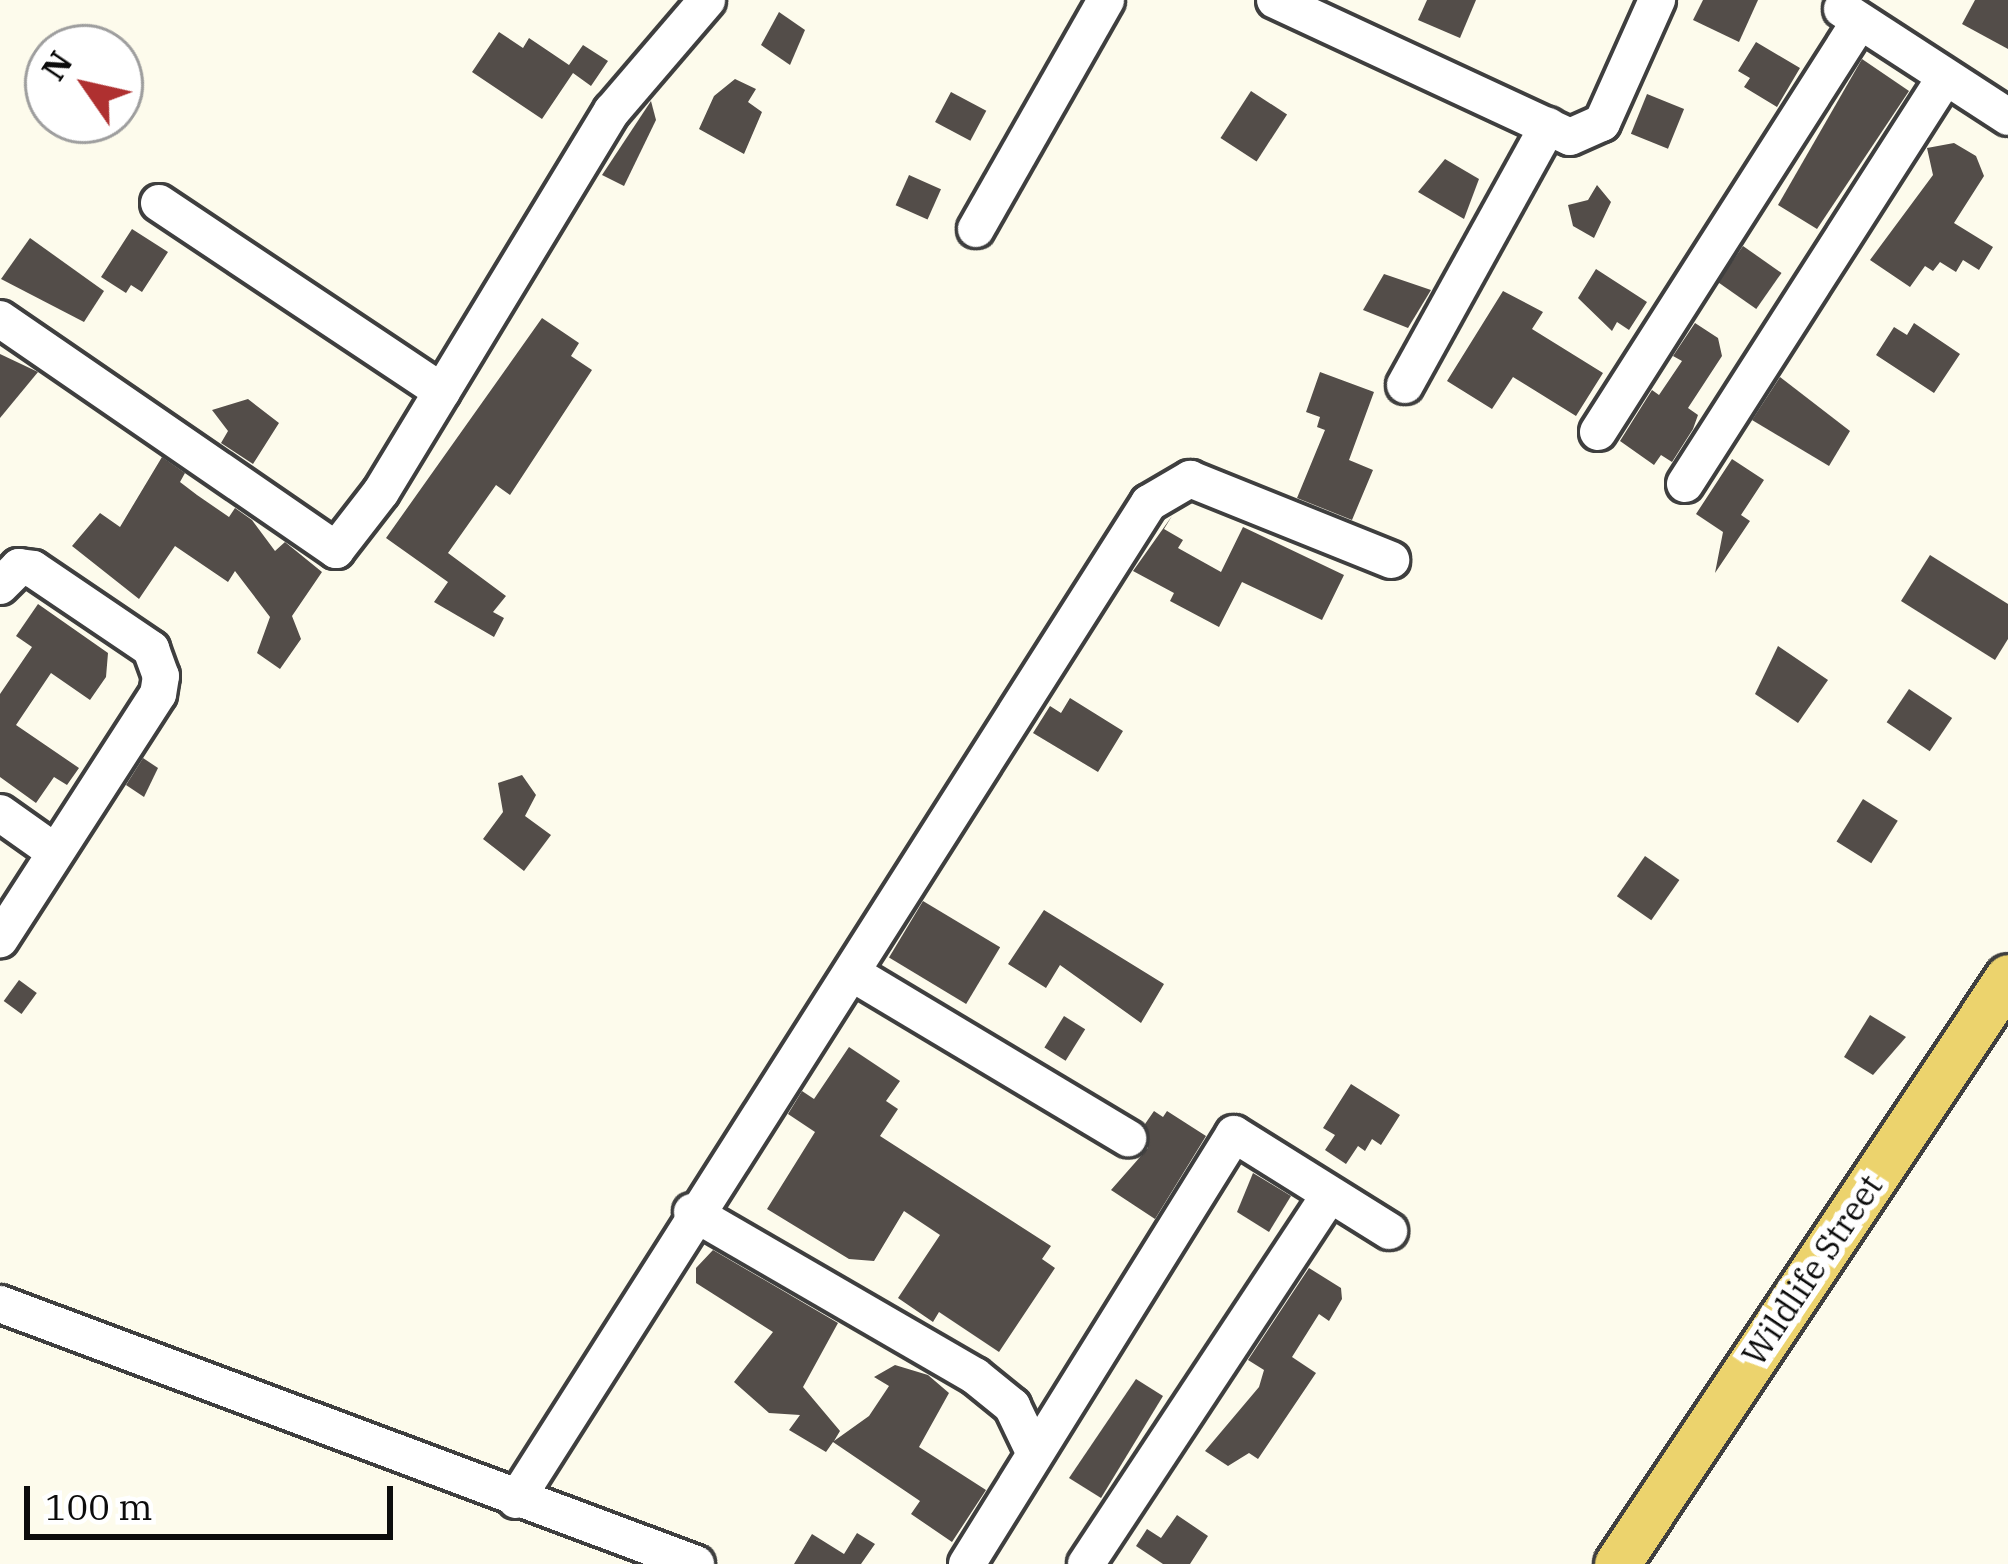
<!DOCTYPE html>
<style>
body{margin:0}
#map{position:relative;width:2008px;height:1564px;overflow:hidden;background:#fdfbec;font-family:"IBM Plex Serif",serif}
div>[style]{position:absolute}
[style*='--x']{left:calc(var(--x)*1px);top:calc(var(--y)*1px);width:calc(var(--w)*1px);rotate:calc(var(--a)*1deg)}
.building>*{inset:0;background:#534d49;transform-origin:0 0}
.roads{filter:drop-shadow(3px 0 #3f3f3f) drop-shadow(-3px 0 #3f3f3f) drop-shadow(0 3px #3f3f3f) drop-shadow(0 -3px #3f3f3f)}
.minor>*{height:36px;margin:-18px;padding:0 18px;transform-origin:18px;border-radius:18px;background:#fff}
.major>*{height:45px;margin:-22.5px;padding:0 22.5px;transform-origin:22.5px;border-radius:22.5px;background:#ecd36d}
span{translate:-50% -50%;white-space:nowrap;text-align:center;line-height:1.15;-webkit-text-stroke:12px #fff;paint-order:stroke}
.street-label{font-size:33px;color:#0c0c0c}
.north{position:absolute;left:24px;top:24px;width:120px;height:120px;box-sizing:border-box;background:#fff;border:3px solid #9e9e9e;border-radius:50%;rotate:304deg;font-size:33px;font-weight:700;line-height:48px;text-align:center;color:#0c0c0c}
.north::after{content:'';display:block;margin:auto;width:42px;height:54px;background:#af3030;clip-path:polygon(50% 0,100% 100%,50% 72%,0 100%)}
.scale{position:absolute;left:24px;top:1486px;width:369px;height:54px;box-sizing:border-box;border:6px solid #0c0c0c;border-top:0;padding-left:15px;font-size:36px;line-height:42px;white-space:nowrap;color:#0c0c0c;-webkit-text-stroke:9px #fff;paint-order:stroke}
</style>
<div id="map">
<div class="building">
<i style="clip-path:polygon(1427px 0,1476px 0,1460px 38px,1418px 20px)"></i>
<i style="clip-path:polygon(1703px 0,1758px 0,1739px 42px,1693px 20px)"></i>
<i style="clip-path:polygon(1975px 0,2008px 0,2008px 49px,1962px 24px)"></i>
<i style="clip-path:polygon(779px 12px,805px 30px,790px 65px,761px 45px)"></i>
<i style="clip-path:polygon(499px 32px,523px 48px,529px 38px,569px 65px,583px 45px,608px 61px,591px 86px,573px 73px,542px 119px,472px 72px)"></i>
<i style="clip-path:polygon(1756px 42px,1800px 68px,1777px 107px,1744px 87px,1750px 78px,1738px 71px)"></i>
<i style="clip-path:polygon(1862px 59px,1909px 91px,1817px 229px,1778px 205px)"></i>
<i style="clip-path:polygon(735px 79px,756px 89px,748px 102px,762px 112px,744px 154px,699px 129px,714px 96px)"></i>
<i style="left:1251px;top:91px;width:43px;height:56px;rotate:33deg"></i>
<i style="left:951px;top:92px;width:40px;height:34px;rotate:28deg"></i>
<i style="left:1647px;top:94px;width:40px;height:43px;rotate:22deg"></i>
<i style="clip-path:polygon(651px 101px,656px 120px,624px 186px,602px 175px)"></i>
<i style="clip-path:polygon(1954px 143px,1976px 156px,1984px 176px,1954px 223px,1993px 247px,1979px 270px,1963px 260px,1956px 272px,1940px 262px,1933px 271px,1925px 266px,1910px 287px,1870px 260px,1933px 175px,1927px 148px)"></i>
<i style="clip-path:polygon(1445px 159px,1479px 179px,1464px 219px,1418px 192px)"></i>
<i style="left:909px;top:175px;width:35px;height:33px;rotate:24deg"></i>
<i style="clip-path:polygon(1597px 185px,1611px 202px,1594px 238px,1573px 226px,1568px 205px,1588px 200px)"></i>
<i style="clip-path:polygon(132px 229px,168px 252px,142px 292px,131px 285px,126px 293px,101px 277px)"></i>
<i style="clip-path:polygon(30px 238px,104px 291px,84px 322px,1px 279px)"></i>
<i style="left:1743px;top:246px;width:47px;height:44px;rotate:35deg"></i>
<i style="clip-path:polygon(1596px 269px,1647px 302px,1629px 330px,1617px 322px,1612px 331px,1578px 298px)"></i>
<i style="clip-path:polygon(1384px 274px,1431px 290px,1408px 328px,1363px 310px)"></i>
<i style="clip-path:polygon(1503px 291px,1543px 312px,1532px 329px,1603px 373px,1576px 416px,1513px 377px,1492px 409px,1447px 381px)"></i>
<i style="clip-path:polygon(542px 318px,579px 343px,571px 356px,592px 370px,510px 495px,496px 485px,448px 553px,506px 596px,493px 612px,504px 618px,494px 637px,434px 602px,448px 582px,386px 538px)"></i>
<i style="clip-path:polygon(1695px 323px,1718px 338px,1722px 356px,1688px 408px,1698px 415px,1693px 429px,1672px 462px,1661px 455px,1654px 465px,1620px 441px,1652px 390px,1659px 395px,1682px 361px,1673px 356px)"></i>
<i style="clip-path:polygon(1914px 323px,1960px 354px,1934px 393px,1876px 355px,1894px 327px,1907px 335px)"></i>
<i style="clip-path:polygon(0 354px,38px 372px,0 418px)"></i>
<i style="clip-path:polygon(1320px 372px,1374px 392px,1349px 460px,1373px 470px,1352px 520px,1297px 498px,1325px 430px,1317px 427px,1320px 417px,1306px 412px)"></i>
<i style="clip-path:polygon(1780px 377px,1850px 431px,1829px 466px,1752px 420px)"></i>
<i style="clip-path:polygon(248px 399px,279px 423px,253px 464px,221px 443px,228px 431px,212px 410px)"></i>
<i style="clip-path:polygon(162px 457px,185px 473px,180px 482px,197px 495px,229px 517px,235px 508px,252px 520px,275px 551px,285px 542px,322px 572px,292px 616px,301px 639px,280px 669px,257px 653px,270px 617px,235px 571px,228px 582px,175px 546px,139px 599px,72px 546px,100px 513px,120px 527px)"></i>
<i style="clip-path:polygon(1732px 459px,1764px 480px,1741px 515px,1750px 521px,1715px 573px,1723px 532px,1696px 514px)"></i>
<i style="clip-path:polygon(1172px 516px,1164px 529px,1183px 540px,1178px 548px,1221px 572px,1243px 527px,1344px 575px,1322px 620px,1242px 582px,1219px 627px,1170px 601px,1174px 593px,1133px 571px)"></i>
<i style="clip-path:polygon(1930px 555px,2008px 604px,2008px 639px,1995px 660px,1901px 601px)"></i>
<i style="clip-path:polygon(38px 604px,108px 653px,106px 677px,90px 700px,51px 673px,16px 725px,79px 768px,67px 785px,54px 777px,36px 803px,0 777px,0 694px,32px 647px,16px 636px)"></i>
<i style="clip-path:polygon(1778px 646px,1828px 680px,1798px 723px,1755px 694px)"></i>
<i style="left:1909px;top:689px;width:52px;height:40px;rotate:34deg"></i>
<i style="clip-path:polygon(1070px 698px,1123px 731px,1098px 772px,1033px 733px,1050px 706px,1061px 713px)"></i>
<i style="clip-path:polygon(143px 758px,158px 768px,144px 797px,126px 785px)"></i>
<i style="clip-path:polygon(522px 775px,536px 795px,525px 816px,551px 835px,524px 871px,483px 839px,503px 812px,498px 783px)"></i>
<i style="left:1863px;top:799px;width:41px;height:50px;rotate:32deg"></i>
<i style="left:1645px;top:856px;width:42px;height:49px;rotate:35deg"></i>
<i style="left:923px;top:901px;width:90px;height:66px;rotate:31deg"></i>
<i style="clip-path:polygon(1044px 910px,1164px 984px,1141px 1023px,1060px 965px,1046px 988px,1008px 964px)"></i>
<i style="left:19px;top:980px;width:22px;height:26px;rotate:36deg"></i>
<i style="clip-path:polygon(1870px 1015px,1906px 1037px,1873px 1075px,1844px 1057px)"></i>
<i style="left:1064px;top:1016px;width:25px;height:37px;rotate:32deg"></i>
<i style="clip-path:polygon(849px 1047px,900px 1081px,886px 1101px,898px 1109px,880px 1136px,1051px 1246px,1042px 1259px,1055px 1268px,999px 1352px,939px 1312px,933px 1322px,898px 1298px,940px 1235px,904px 1211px,874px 1261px,849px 1259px,767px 1209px,815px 1132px,788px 1114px,802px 1091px,814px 1099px)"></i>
<i style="clip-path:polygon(1351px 1084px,1400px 1115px,1381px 1145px,1372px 1139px,1365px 1151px,1358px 1146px,1346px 1164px,1325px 1150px,1335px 1135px,1323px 1128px)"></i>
<i style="clip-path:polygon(1154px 1111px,1163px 1117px,1167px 1111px,1206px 1136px,1155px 1219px,1111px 1190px,1148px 1148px,1145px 1124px)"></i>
<i style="clip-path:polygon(1253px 1173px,1291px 1196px,1269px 1232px,1237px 1212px)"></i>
<i style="clip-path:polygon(713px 1250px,838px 1323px,803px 1387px,840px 1431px,834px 1441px,869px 1416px,889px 1386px,874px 1377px,895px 1365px,928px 1375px,949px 1393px,919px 1447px,986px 1490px,952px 1542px,911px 1514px,920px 1501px,833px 1442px,826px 1452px,789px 1430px,800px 1415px,769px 1413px,734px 1382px,773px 1332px,696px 1283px,696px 1268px)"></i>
<i style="clip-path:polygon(1309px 1268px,1341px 1288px,1342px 1299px,1329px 1321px,1319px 1314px,1292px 1357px,1316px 1373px,1258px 1459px,1249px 1453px,1228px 1466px,1205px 1451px,1259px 1387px,1264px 1370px,1248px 1360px)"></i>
<i style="clip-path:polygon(1136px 1379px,1163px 1396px,1101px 1498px,1069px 1478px)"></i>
<i style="clip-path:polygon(1177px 1515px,1208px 1536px,1190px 1564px,1163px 1564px,1136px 1546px,1147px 1529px,1161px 1538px)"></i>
<i style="clip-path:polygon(857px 1533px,875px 1544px,861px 1564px,794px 1564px,812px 1534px,844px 1554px)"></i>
</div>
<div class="roads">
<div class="minor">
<i style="--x:1275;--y:0;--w:325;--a:24.9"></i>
<i style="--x:1570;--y:137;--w:35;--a:-24"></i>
<i style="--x:1602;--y:123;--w:135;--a:-65.9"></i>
<i style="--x:1842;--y:9;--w:198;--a:33"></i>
<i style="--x:159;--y:203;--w:340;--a:33.7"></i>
<i style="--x:976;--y:229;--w:263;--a:-60.4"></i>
<i style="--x:0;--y:319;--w:408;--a:34.5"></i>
<i style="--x:336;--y:550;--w:73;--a:-52.2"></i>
<i style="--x:381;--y:492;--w:446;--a:-58.8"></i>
<i style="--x:612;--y:111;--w:146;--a:-49.4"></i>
<i style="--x:1405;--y:385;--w:296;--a:-61.1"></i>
<i style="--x:1598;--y:432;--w:487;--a:-57.5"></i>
<i style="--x:1685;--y:484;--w:483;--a:-57.4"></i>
<i style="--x:0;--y:586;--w:27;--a:-45"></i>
<i style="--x:19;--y:567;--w:14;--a:8"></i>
<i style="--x:33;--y:569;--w:143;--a:34.1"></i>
<i style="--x:151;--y:649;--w:29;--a:70"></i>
<i style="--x:161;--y:676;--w:18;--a:99"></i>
<i style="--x:158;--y:694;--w:292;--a:122.8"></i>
<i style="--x:0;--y:813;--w:67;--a:35.3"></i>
<i style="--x:852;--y:973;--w:322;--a:30.9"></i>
<i style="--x:692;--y:1212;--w:327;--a:30.1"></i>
<i style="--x:975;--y:1376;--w:48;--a:39"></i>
<i style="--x:1012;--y:1406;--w:51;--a:64.4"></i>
<i style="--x:0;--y:1304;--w:743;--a:20.48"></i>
<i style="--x:516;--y:1500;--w:1181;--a:-57.59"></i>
<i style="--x:1149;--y:503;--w:48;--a:-30.3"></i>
<i style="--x:1190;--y:479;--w:217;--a:21.9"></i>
<i style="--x:967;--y:1564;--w:506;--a:-58.16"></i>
<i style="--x:1234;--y:1134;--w:183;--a:32"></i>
<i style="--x:1086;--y:1564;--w:441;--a:-56.6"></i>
</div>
<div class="major">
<i style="--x:1617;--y:1564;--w:705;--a:-56.33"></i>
</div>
</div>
<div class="street-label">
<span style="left:1812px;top:1270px;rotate:-56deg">Wildlife Street</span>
</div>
<div class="north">N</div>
<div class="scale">100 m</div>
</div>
